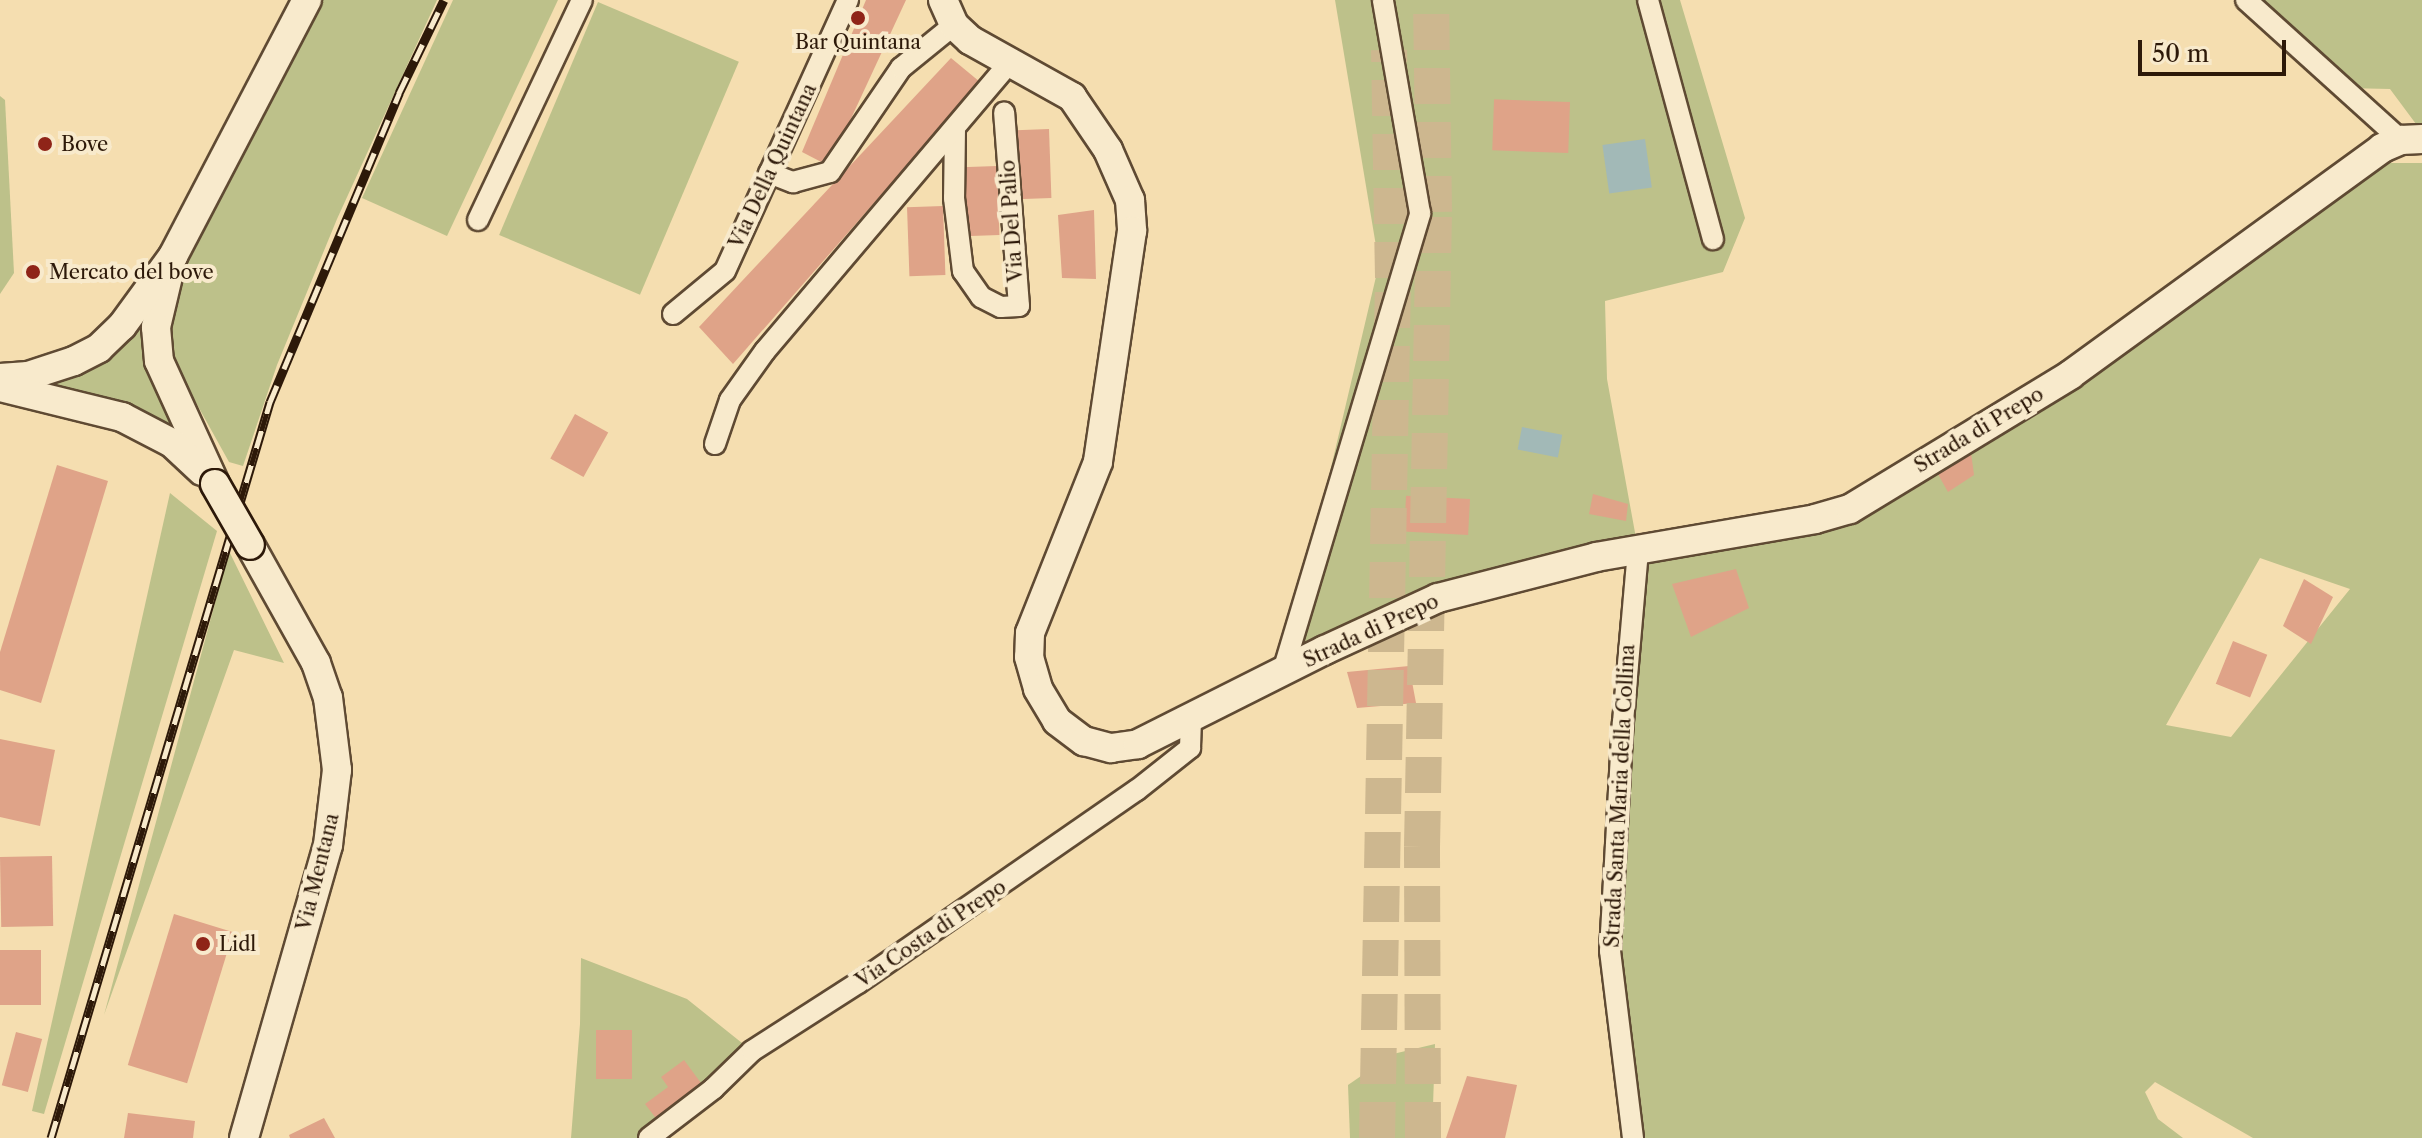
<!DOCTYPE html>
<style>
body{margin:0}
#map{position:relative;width:2422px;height:1138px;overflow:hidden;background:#f5deb0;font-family:"Libre Caslon Text",serif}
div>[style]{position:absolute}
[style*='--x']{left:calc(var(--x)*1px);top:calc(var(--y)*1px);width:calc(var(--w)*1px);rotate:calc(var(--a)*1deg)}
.green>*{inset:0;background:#bdc18a;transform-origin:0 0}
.water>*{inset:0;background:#a2b9b7;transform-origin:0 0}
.building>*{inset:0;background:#dfa388;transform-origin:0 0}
.highway-tunnel>*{height:36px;margin-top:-18px;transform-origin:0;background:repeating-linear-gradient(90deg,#cdb78f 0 36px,transparent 0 54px)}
.roads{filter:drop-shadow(2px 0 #5f4a33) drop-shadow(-2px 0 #5f4a33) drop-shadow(0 2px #5f4a33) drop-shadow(0 -2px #5f4a33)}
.street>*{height:20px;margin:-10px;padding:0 10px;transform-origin:10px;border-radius:10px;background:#f8eacc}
.secondary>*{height:28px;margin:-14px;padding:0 14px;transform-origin:14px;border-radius:14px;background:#f8eacc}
.rail>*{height:9px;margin-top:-4.5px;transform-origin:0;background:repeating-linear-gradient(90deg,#f8eacc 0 18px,#2d1909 0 36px);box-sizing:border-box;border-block:2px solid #2d1909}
.bridges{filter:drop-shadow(2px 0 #2d1909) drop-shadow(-2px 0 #2d1909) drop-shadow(0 2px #2d1909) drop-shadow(0 -2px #2d1909)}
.secondary-bridge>*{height:28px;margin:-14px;padding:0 14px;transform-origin:14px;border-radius:14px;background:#f8eacc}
.dots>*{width:22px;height:22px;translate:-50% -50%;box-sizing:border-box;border:4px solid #f8eacc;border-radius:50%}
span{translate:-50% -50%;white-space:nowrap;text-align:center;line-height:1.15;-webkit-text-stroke:8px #f8eacc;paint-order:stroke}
.poi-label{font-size:20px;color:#2d1909}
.left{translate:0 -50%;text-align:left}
.street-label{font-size:20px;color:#2d1909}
.scale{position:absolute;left:2138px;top:40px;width:148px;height:36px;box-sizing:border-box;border:4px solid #2d1909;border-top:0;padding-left:10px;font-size:24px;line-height:28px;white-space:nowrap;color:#2d1909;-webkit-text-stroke:6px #f8eacc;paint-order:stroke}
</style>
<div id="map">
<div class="green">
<i style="clip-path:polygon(313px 0,437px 0,337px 219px,277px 365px,243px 466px,229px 462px,164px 345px,198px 222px)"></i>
<i style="clip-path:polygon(453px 0,558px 0,447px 236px,362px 198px)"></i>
<i style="clip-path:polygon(evenodd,1335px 0,1680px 0,1745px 218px,1723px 272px,1605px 301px,1607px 379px,1638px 549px,1850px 509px,2382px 148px,2387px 163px,2422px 163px,2422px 1138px,2253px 1138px,2155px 1082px,2145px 1092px,2158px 1119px,2183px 1138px,1633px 1138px,1610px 951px,1638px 550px,1438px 598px,1283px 671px,1379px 264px,1335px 0,2260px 558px,2350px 589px,2231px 737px,2166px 725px,2260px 558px)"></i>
<i style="clip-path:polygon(2246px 0,2422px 0,2422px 124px,2416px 124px,2390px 89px,2345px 88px)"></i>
<i style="left:598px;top:2px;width:153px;height:253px;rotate:23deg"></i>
<i style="clip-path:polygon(0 96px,5px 100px,14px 273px,0 294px)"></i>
<i style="clip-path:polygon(145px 312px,146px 362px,151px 380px,161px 403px,185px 445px,20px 385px)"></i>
<i style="clip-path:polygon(170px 493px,217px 531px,44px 1114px,32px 1111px)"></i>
<i style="clip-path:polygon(229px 551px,284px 663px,234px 650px,104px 1015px)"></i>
<i style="clip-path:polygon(581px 958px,687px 999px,752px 1051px,649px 1138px,571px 1138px,580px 1024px)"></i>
<i style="clip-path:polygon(1435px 1044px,1432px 1138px,1350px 1138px,1348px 1085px,1393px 1054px)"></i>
</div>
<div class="water">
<i style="left:1645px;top:139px;width:49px;height:43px;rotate:82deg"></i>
<i style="left:1522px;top:427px;width:41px;height:23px;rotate:11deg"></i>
</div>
<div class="building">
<i style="clip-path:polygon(866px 0,906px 0,829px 166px,802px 152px)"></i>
<i style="clip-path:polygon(951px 58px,980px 82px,733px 364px,699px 327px)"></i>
<i style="left:1570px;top:102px;width:51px;height:76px;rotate:92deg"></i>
<i style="left:1049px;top:129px;width:69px;height:35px;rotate:88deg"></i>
<i style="left:997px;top:166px;width:69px;height:36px;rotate:88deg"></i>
<i style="left:943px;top:206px;width:69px;height:36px;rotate:88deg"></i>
<i style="clip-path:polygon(1094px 210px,1096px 279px,1062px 278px,1058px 215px)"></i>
<i style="left:575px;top:414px;width:38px;height:51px;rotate:29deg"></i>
<i style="clip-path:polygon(1970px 445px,1974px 475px,1948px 492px,1934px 467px)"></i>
<i style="clip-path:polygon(57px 465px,108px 481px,41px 703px,0 690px,0 652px)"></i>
<i style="clip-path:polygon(1593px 494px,1628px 504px,1626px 521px,1589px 514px)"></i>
<i style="left:1470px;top:499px;width:36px;height:64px;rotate:93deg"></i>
<i style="clip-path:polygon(1736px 569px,1749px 608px,1691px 637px,1672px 584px)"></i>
<i style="clip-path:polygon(2304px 579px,2333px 597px,2311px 644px,2283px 626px)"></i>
<i style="left:2233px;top:641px;width:37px;height:46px;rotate:22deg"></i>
<i style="clip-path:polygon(1409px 666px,1416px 703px,1357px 708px,1347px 672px)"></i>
<i style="clip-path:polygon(0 739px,55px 750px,40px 826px,0 817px)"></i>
<i style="left:52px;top:856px;width:70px;height:52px;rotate:89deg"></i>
<i style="left:174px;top:914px;width:62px;height:158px;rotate:17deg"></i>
<i style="left:0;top:950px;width:41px;height:55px"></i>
<i style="left:596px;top:1030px;width:36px;height:49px"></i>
<i style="left:16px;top:1032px;width:27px;height:55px;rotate:15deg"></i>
<i style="clip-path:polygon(684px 1060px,704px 1087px,658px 1121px,645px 1104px,668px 1087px,661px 1077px)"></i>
<i style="clip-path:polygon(1467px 1076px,1517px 1085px,1505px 1138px,1446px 1138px)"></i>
<i style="clip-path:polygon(128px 1113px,195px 1121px,193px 1138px,124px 1138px)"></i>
<i style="clip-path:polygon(324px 1118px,335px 1138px,290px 1138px,289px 1135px)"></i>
</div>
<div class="highway-tunnel">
<i style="--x:1377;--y:1138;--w:860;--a:-88.93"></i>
<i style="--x:1393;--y:278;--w:228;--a:-91"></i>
<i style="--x:1423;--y:1138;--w:291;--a:-90.2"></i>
<i style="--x:1422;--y:847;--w:635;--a:-88.92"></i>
<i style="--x:1434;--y:212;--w:212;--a:-90.8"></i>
</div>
<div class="roads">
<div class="street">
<i style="--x:1648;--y:0;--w:248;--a:74.8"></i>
<i style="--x:2246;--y:0;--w:209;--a:42.1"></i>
<i style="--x:955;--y:129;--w:69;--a:90.8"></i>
<i style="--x:954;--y:198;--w:74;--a:83"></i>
<i style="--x:963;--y:271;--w:32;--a:55"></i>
<i style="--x:981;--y:297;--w:22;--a:27"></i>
<i style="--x:1001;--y:307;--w:18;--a:-3"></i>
<i style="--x:1019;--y:306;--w:194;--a:-94.4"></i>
<i style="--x:769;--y:173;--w:26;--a:21"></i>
<i style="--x:793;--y:182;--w:38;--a:-15"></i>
<i style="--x:830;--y:172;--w:126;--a:-55.7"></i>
<i style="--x:901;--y:68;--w:68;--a:-39.1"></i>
<i style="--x:478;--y:220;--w:243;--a:-64.7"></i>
<i style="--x:673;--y:314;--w:67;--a:-39.6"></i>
<i style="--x:725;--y:271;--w:298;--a:-65.6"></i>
<i style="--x:715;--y:444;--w:46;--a:-71.2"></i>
<i style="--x:730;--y:400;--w:60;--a:-54.5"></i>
<i style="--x:765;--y:351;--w:379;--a:-49.7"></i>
<i style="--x:1283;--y:671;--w:478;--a:-73.3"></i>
<i style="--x:1420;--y:213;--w:216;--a:-99.9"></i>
<i style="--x:649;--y:1138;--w:81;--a:-37.4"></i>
<i style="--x:713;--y:1089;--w:54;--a:-44.3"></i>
<i style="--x:752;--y:1051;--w:126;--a:-32.7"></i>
<i style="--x:858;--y:983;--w:339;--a:-34.7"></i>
<i style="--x:1137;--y:790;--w:68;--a:-38.4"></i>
<i style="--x:1190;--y:748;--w:30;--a:-88"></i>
<i style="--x:1633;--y:1138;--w:188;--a:-97"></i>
<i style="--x:1610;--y:951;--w:229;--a:-86.8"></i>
<i style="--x:1623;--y:722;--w:174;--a:-85"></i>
</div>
<div class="secondary">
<i style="--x:943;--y:0;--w:27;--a:66"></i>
<i style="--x:954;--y:25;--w:22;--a:43"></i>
<i style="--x:970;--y:40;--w:117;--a:29.2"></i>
<i style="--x:1072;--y:97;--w:64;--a:55.8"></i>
<i style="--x:1108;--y:150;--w:55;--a:66.3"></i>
<i style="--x:1130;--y:200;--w:31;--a:86"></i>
<i style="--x:1132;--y:231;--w:233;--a:98.4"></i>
<i style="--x:1098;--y:462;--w:184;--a:111.7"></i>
<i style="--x:1030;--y:633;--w:24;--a:92"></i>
<i style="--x:1029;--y:657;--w:33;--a:74"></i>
<i style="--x:1038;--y:689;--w:37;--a:59"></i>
<i style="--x:1057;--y:721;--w:34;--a:37"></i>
<i style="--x:1084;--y:741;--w:28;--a:15"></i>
<i style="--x:1111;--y:748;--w:27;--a:-8"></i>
<i style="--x:1138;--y:744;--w:209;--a:-26.7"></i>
<i style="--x:1325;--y:650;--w:124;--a:-24.7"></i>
<i style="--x:1438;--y:598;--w:163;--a:-14.5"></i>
<i style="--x:1596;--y:557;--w:222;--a:-9.8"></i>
<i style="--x:1815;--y:519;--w:36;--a:-16"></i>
<i style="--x:1850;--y:509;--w:258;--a:-31.3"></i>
<i style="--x:2070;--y:375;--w:386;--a:-36"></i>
<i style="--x:2382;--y:148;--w:21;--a:-23"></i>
<i style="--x:2401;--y:140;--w:21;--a:-3"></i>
<i style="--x:170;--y:268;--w:61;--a:103.3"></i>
<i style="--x:156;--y:327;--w:34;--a:85"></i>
<i style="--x:159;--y:361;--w:135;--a:65.5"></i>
<i style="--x:0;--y:378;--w:28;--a:-4"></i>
<i style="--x:28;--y:376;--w:48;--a:-18.1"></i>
<i style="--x:74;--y:361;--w:28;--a:-27"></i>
<i style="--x:99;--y:348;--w:32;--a:-44"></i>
<i style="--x:122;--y:326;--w:87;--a:-53.9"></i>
<i style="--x:173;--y:256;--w:289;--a:-62.4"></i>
<i style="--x:0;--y:387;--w:126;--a:13.8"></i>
<i style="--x:122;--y:417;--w:56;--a:27.5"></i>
<i style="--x:172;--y:443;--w:41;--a:43"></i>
<i style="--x:244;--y:1138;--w:305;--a:-74"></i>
<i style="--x:328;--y:845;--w:76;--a:-83.2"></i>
<i style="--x:337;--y:770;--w:73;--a:-97.1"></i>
<i style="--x:328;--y:698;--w:37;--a:-109"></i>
<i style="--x:316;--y:663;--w:135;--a:-119.2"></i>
</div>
</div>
<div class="rail">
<i style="--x:51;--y:1138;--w:768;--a:-73.43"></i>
<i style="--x:270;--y:402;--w:335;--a:-67.3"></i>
<i style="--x:399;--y:93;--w:103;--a:-64.2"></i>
</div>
<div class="bridges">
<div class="secondary-bridge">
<i style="--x:215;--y:484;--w:70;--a:60.2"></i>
</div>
</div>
<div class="dots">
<i style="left:858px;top:18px;background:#8f2418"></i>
<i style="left:45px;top:144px;background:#8f2418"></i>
<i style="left:33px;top:272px;background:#8f2418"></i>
<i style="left:203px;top:944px;background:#8f2418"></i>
</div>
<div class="poi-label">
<span style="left:858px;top:42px">Bar Quintana</span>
<span class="left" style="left:61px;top:144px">Bove</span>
<span class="left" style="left:49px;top:272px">Mercato del bove</span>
<span class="left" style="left:219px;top:944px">Lidl</span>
</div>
<div class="street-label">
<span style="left:773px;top:166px;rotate:-65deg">Via Della Quintana</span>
<span style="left:1012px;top:221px;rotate:-94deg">Via Del Palio</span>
<span style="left:1979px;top:430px;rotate:-31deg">Strada di Prepo</span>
<span style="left:1371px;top:631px;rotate:-25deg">Strada di Prepo</span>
<span style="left:1620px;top:796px;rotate:-87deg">Strada Santa Maria della Collina</span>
<span style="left:318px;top:872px;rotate:-76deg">Via Mentana</span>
<span style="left:931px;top:934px;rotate:-34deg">Via Costa di Prepo</span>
</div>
<div class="scale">50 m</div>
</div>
